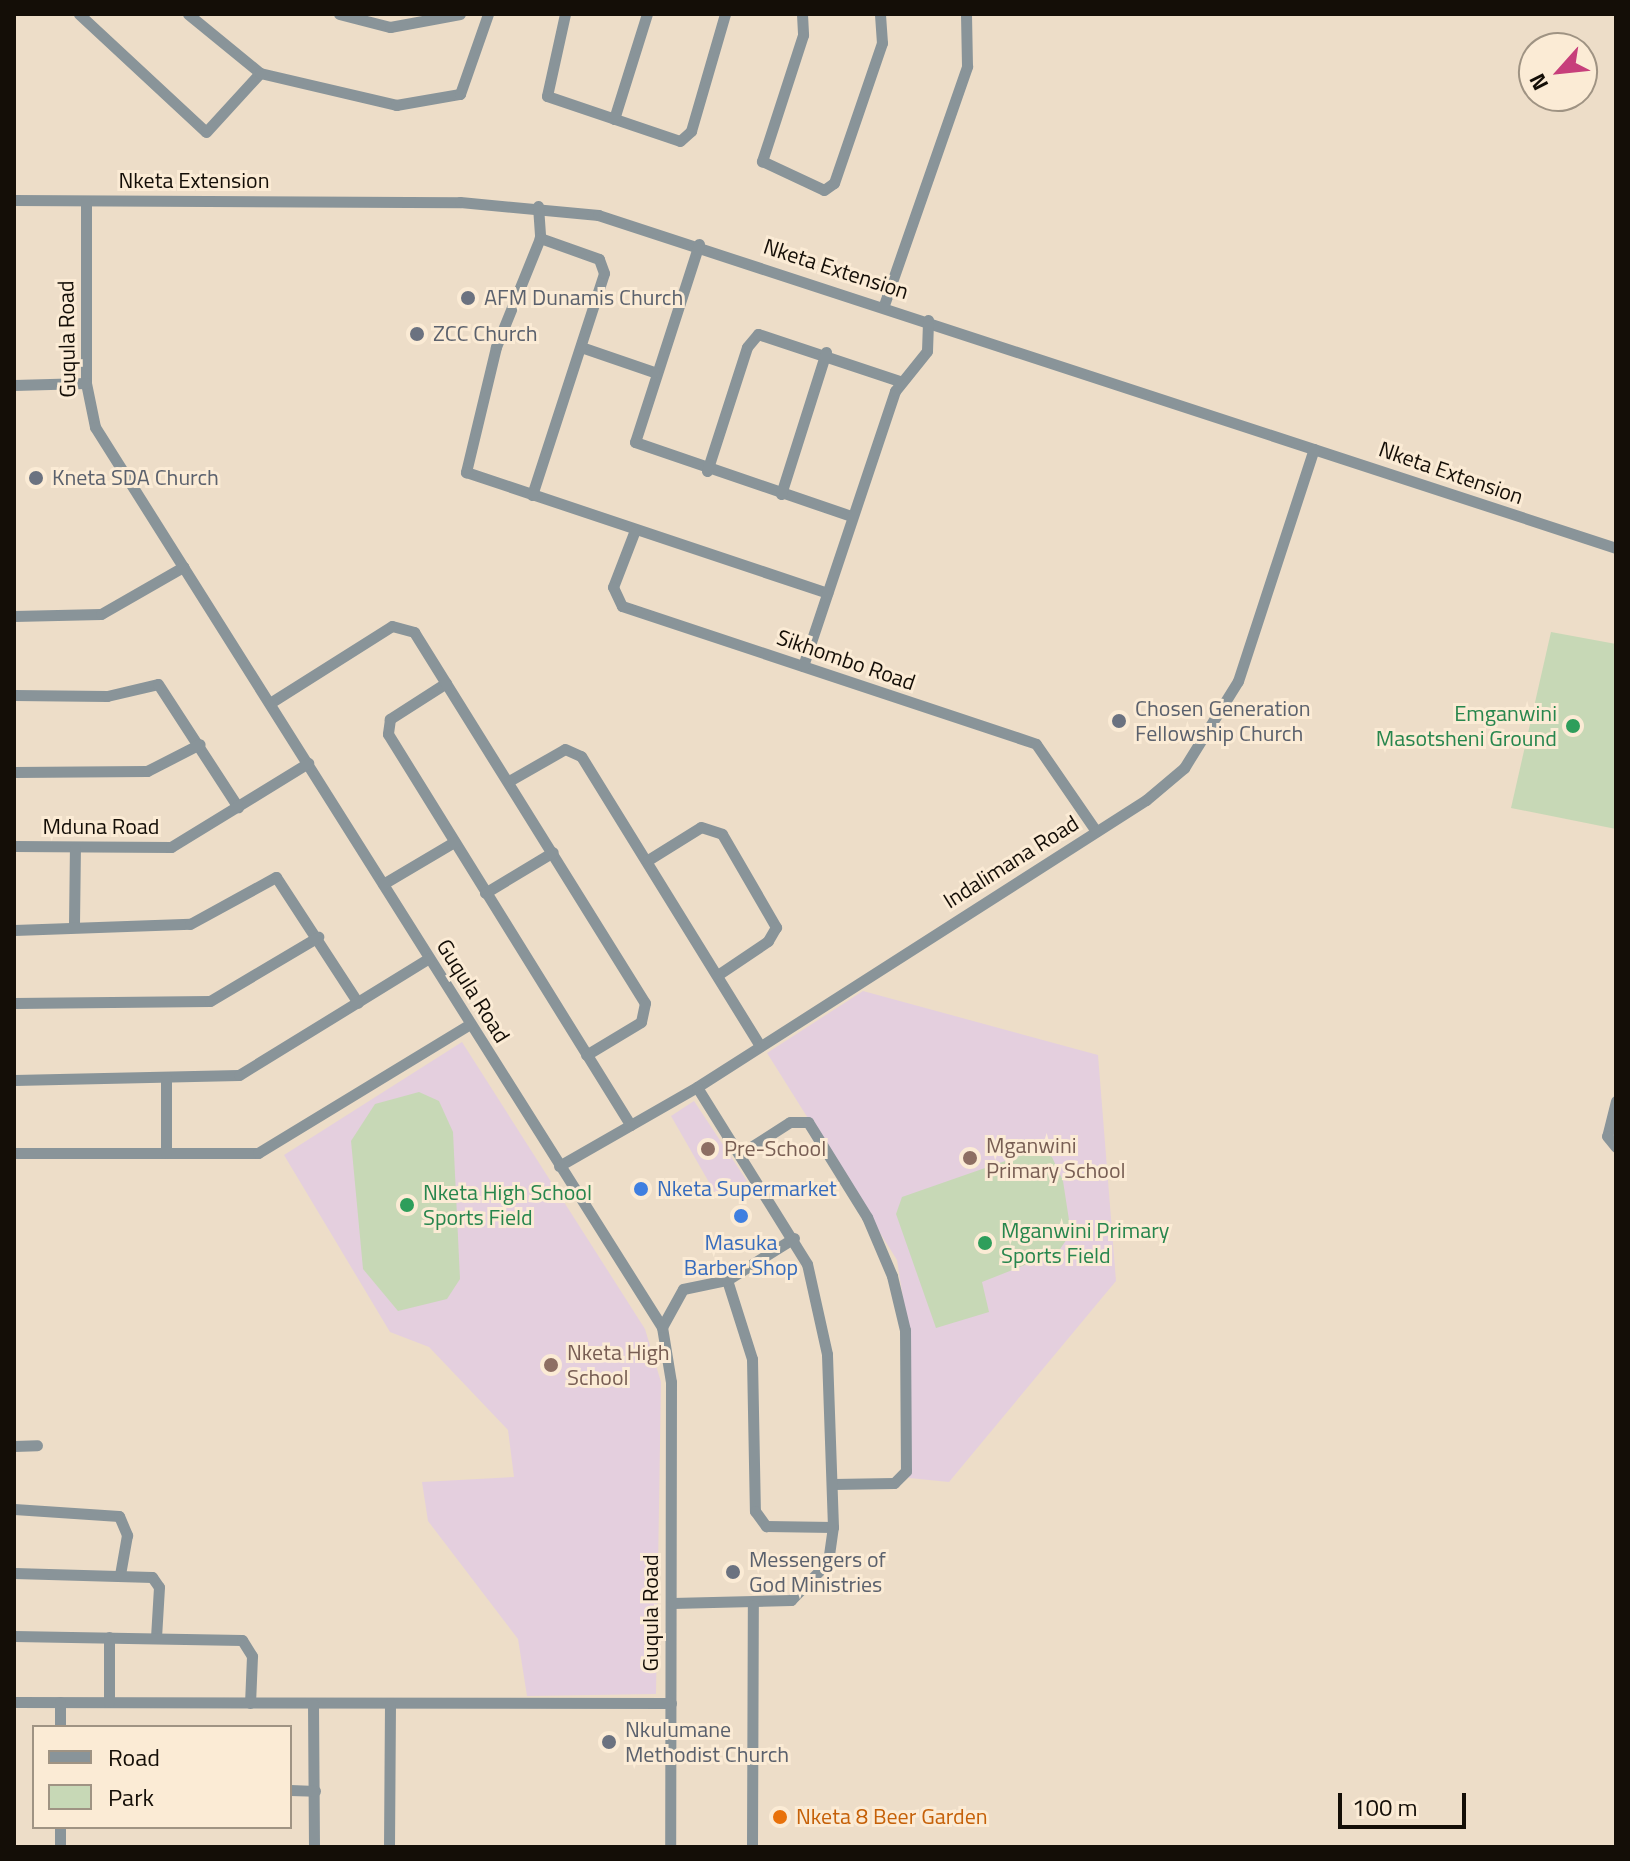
<!DOCTYPE html>
<style>
body{margin:0}
#map{position:relative;width:1630px;height:1861px;overflow:hidden;background:#edddc8;font-family:"Titillium Web",sans-serif}
div>[style]{position:absolute}
[style*='--x']{left:calc(var(--x)*1px);top:calc(var(--y)*1px);width:calc(var(--w)*1px);rotate:calc(var(--a)*1deg)}
.education>*{inset:0;background:#e4cfde}
.green>*{inset:0;background:#c7d8b6}
.minor>*{height:11px;margin:-5.5px;padding:0 5.5px;transform-origin:5.5px;border-radius:5.5px;background:#899499}
.dots>*{width:22px;height:22px;translate:-50% -50%;box-sizing:border-box;border:4px solid #fbebd5;border-radius:50%}
span{translate:-50% -50%;white-space:nowrap;text-align:center;line-height:1.15;-webkit-text-stroke:6px #fbebd5;paint-order:stroke}
.street-label{font-size:22px;color:#140e07}
.worship-label{font-size:22px;color:#5b616d}
.left{translate:0 -50%;text-align:left}
.leisure-label{font-size:22px;color:#27864d}
.right{translate:-100% -50%;text-align:right}
.education-label{font-size:22px;color:#785e54}
.shop-label{font-size:22px;color:#366cbe}
.food-label{font-size:22px;color:#c56008}
.frame{position:absolute;inset:0;border:16px solid #140e07;pointer-events:none}
.legend{position:absolute;left:32px;top:1725px;width:260px;height:104px;box-sizing:border-box;background:#fbebd5;border:2px solid #9f9383;margin:0;padding:10px 14px;list-style:none;font-size:24px;color:#140e07}
.legend li{display:flex;align-items:center;gap:16px;height:40px}
.legend b{width:40px;border:2px solid #9f9383}
.north{position:absolute;left:1518px;top:32px;width:80px;height:80px;box-sizing:border-box;background:#fbebd5;border:2px solid #9f9383;border-radius:50%;rotate:243deg;font-size:22px;font-weight:700;line-height:32px;text-align:center;color:#140e07}
.north::after{content:'';display:block;margin:auto;width:28px;height:36px;background:#c73f7b;clip-path:polygon(50% 0,100% 100%,50% 72%,0 100%)}
.scale{position:absolute;left:1338px;top:1793px;width:128px;height:36px;box-sizing:border-box;border:4px solid #140e07;border-top:0;padding-left:10px;font-size:24px;line-height:28px;white-space:nowrap;color:#140e07;-webkit-text-stroke:6px #fbebd5;paint-order:stroke}
</style>
<div id="map">
<div class="education">
<i style="clip-path:polygon(863px 991px,1098px 1055px,1116px 1281px,949px 1482px,909px 1478px,908px 1330px,897px 1260px,767px 1053px)"></i>
<i style="clip-path:polygon(462px 1042px,645px 1329px,661px 1382px,656px 1694px,527px 1696px,518px 1639px,428px 1521px,422px 1482px,514px 1477px,508px 1430px,429px 1347px,390px 1332px,284px 1155px)"></i>
<i style="clip-path:polygon(694px 1101px,747px 1181px,718px 1198px,671px 1116px)"></i>
</div>
<div class="green">
<i style="clip-path:polygon(1551px 632px,1616px 644px,1616px 829px,1511px 808px)"></i>
<i style="clip-path:polygon(419px 1092px,439px 1101px,453px 1132px,460px 1279px,447px 1299px,398px 1311px,363px 1269px,351px 1141px,375px 1104px)"></i>
<i style="clip-path:polygon(1037px 1150px,1052px 1157px,1063px 1181px,1071px 1233px,1058px 1252px,982px 1282px,989px 1312px,936px 1328px,896px 1214px,902px 1197px)"></i>
</div>
<div class="minor">
<i style="--x:79;--y:14;--w:173;--a:42.9"></i>
<i style="--x:206;--y:132;--w:80;--a:-47.5"></i>
<i style="--x:188;--y:14;--w:93;--a:39.3"></i>
<i style="--x:260;--y:73;--w:140;--a:13.2"></i>
<i style="--x:396;--y:105;--w:65;--a:-9.8"></i>
<i style="--x:460;--y:94;--w:85;--a:-70.7"></i>
<i style="--x:339;--y:14;--w:53;--a:14.3"></i>
<i style="--x:390;--y:27;--w:71;--a:-10.5"></i>
<i style="--x:565;--y:14;--w:84;--a:102.4"></i>
<i style="--x:547;--y:96;--w:140;--a:18.7"></i>
<i style="--x:680;--y:141;--w:15;--a:-42"></i>
<i style="--x:691;--y:131;--w:122;--a:-73.8"></i>
<i style="--x:802;--y:14;--w:21;--a:87"></i>
<i style="--x:803;--y:35;--w:133;--a:108"></i>
<i style="--x:762;--y:161;--w:68;--a:25.1"></i>
<i style="--x:824;--y:190;--w:12;--a:-35"></i>
<i style="--x:834;--y:183;--w:148;--a:-71.1"></i>
<i style="--x:882;--y:43;--w:29;--a:-94"></i>
<i style="--x:614;--y:119;--w:110;--a:-72.6"></i>
<i style="--x:14;--y:200;--w:446;--a:0.3"></i>
<i style="--x:460;--y:202;--w:139;--a:5.4"></i>
<i style="--x:598;--y:215;--w:1071;--a:18.11"></i>
<i style="--x:86;--y:201;--w:182;--a:90"></i>
<i style="--x:86;--y:383;--w:45;--a:78.4"></i>
<i style="--x:95;--y:427;--w:1064;--a:57.79"></i>
<i style="--x:662;--y:1327;--w:56;--a:80.7"></i>
<i style="--x:671;--y:1382;--w:465;--a:90.1"></i>
<i style="--x:538;--y:206;--w:32;--a:86"></i>
<i style="--x:540;--y:238;--w:118;--a:112"></i>
<i style="--x:496;--y:347;--w:129;--a:103.5"></i>
<i style="--x:466;--y:472;--w:381;--a:18.5"></i>
<i style="--x:699;--y:244;--w:208;--a:107.9"></i>
<i style="--x:635;--y:442;--w:228;--a:18.9"></i>
<i style="--x:884;--y:305;--w:253;--a:-70.8"></i>
<i style="--x:967;--y:66;--w:52;--a:-91.1"></i>
<i style="--x:581;--y:347;--w:77;--a:18.9"></i>
<i style="--x:14;--y:385;--w:72;--a:-1.6"></i>
<i style="--x:707;--y:471;--w:130;--a:-72.1"></i>
<i style="--x:747;--y:347;--w:17;--a:-50"></i>
<i style="--x:758;--y:334;--w:149;--a:18.4"></i>
<i style="--x:781;--y:494;--w:149;--a:-72.4"></i>
<i style="--x:532;--y:495;--w:233;--a:-72"></i>
<i style="--x:604;--y:273;--w:15;--a:-110"></i>
<i style="--x:599;--y:259;--w:63;--a:-160.4"></i>
<i style="--x:635;--y:530;--w:61;--a:111.1"></i>
<i style="--x:613;--y:587;--w:21;--a:65"></i>
<i style="--x:622;--y:606;--w:436;--a:18.4"></i>
<i style="--x:1036;--y:744;--w:106;--a:55.4"></i>
<i style="--x:14;--y:616;--w:87;--a:-1.3"></i>
<i style="--x:101;--y:614;--w:95;--a:-29.8"></i>
<i style="--x:803;--y:666;--w:290;--a:-71.5"></i>
<i style="--x:895;--y:391;--w:51;--a:-51.3"></i>
<i style="--x:927;--y:351;--w:31;--a:-88"></i>
<i style="--x:446;--y:683;--w:67;--a:147.3"></i>
<i style="--x:390;--y:719;--w:15;--a:98"></i>
<i style="--x:388;--y:734;--w:460;--a:58.2"></i>
<i style="--x:14;--y:695;--w:93;--a:0.6"></i>
<i style="--x:107;--y:696;--w:52;--a:-13.2"></i>
<i style="--x:158;--y:684;--w:147;--a:57"></i>
<i style="--x:270;--y:703;--w:144;--a:-32.3"></i>
<i style="--x:392;--y:626;--w:23;--a:15"></i>
<i style="--x:414;--y:632;--w:437;--a:58.1"></i>
<i style="--x:645;--y:1003;--w:19;--a:102"></i>
<i style="--x:641;--y:1022;--w:64;--a:149"></i>
<i style="--x:14;--y:772;--w:133;--a:-0.4"></i>
<i style="--x:147;--y:771;--w:59;--a:-27"></i>
<i style="--x:509;--y:781;--w:64;--a:-29.7"></i>
<i style="--x:565;--y:749;--w:17;--a:24"></i>
<i style="--x:581;--y:756;--w:341;--a:58.3"></i>
<i style="--x:14;--y:846;--w:157;--a:0.4"></i>
<i style="--x:171;--y:847;--w:161;--a:-31.5"></i>
<i style="--x:648;--y:860;--w:62;--a:-31.9"></i>
<i style="--x:701;--y:827;--w:22;--a:18"></i>
<i style="--x:722;--y:834;--w:108;--a:59.9"></i>
<i style="--x:776;--y:927;--w:16;--a:120"></i>
<i style="--x:768;--y:941;--w:59;--a:146"></i>
<i style="--x:383;--y:884;--w:82;--a:-30.6"></i>
<i style="--x:485;--y:893;--w:79;--a:-31.1"></i>
<i style="--x:74;--y:925;--w:77;--a:-89.3"></i>
<i style="--x:14;--y:930;--w:176;--a:-2"></i>
<i style="--x:190;--y:924;--w:98;--a:-28.7"></i>
<i style="--x:276;--y:877;--w:150;--a:56.9"></i>
<i style="--x:14;--y:1003;--w:196;--a:-0.6"></i>
<i style="--x:210;--y:1001;--w:126;--a:-30.7"></i>
<i style="--x:14;--y:1080;--w:225;--a:-1.3"></i>
<i style="--x:239;--y:1075;--w:223;--a:-31.6"></i>
<i style="--x:1616;--y:1101;--w:36;--a:104"></i>
<i style="--x:1607;--y:1136;--w:14;--a:51"></i>
<i style="--x:14;--y:1153;--w:244;--a:0"></i>
<i style="--x:258;--y:1153;--w:248;--a:-31.3"></i>
<i style="--x:166;--y:1153;--w:76;--a:-90"></i>
<i style="--x:740;--y:1154;--w:59;--a:-32.6"></i>
<i style="--x:790;--y:1122;--w:18;--a:0"></i>
<i style="--x:808;--y:1122;--w:112;--a:58.2"></i>
<i style="--x:867;--y:1217;--w:64;--a:67"></i>
<i style="--x:892;--y:1276;--w:56;--a:76.5"></i>
<i style="--x:905;--y:1330;--w:141;--a:89.6"></i>
<i style="--x:906;--y:1471;--w:17;--a:135"></i>
<i style="--x:894;--y:1483;--w:61;--a:179.1"></i>
<i style="--x:559;--y:1166;--w:159;--a:-29.8"></i>
<i style="--x:697;--y:1087;--w:533;--a:-32.59"></i>
<i style="--x:1146;--y:800;--w:50;--a:-40.1"></i>
<i style="--x:1184;--y:768;--w:102;--a:-58.2"></i>
<i style="--x:1238;--y:681;--w:244;--a:-71.9"></i>
<i style="--x:727;--y:1280;--w:83;--a:72.4"></i>
<i style="--x:752;--y:1359;--w:152;--a:88.9"></i>
<i style="--x:755;--y:1511;--w:19;--a:54"></i>
<i style="--x:766;--y:1526;--w:67;--a:0.9"></i>
<i style="--x:662;--y:1327;--w:43;--a:-61.1"></i>
<i style="--x:683;--y:1289;--w:45;--a:-11.6"></i>
<i style="--x:727;--y:1280;--w:79;--a:-32.1"></i>
<i style="--x:14;--y:1446;--w:23;--a:-2"></i>
<i style="--x:14;--y:1509;--w:105;--a:3.8"></i>
<i style="--x:119;--y:1516;--w:21;--a:67"></i>
<i style="--x:127;--y:1535;--w:40;--a:100"></i>
<i style="--x:14;--y:1573;--w:138;--a:1.7"></i>
<i style="--x:152;--y:1577;--w:12;--a:55"></i>
<i style="--x:159;--y:1587;--w:50;--a:93.4"></i>
<i style="--x:672;--y:1603;--w:119;--a:-1.4"></i>
<i style="--x:791;--y:1600;--w:53;--a:-45.8"></i>
<i style="--x:828;--y:1562;--w:35;--a:-82"></i>
<i style="--x:833;--y:1527;--w:173;--a:-92"></i>
<i style="--x:827;--y:1354;--w:92;--a:-102.5"></i>
<i style="--x:807;--y:1264;--w:208;--a:-121.9"></i>
<i style="--x:14;--y:1636;--w:228;--a:1"></i>
<i style="--x:242;--y:1640;--w:19;--a:58"></i>
<i style="--x:252;--y:1656;--w:47;--a:92.4"></i>
<i style="--x:14;--y:1702;--w:657;--a:0.09"></i>
<i style="--x:60;--y:1702;--w:25;--a:90"></i>
<i style="--x:109;--y:1702;--w:65;--a:-90"></i>
<i style="--x:313;--y:1704;--w:143;--a:89.6"></i>
<i style="--x:290;--y:1790;--w:25;--a:2"></i>
<i style="--x:60;--y:1847;--w:20;--a:-90"></i>
<i style="--x:389;--y:1847;--w:144;--a:-89.6"></i>
<i style="--x:752;--y:1847;--w:242;--a:-89.8"></i>
</div>
<div class="dots">
<i style="left:468px;top:298px;background:#6b7280"></i>
<i style="left:417px;top:334px;background:#6b7280"></i>
<i style="left:36px;top:478px;background:#6b7280"></i>
<i style="left:1119px;top:721px;background:#6b7280"></i>
<i style="left:1573px;top:726px;background:#2e9e5b"></i>
<i style="left:708px;top:1149px;background:#8d6e63"></i>
<i style="left:970px;top:1158px;background:#8d6e63"></i>
<i style="left:641px;top:1189px;background:#3f7fe0"></i>
<i style="left:407px;top:1205px;background:#2e9e5b"></i>
<i style="left:741px;top:1216px;background:#3f7fe0"></i>
<i style="left:985px;top:1243px;background:#2e9e5b"></i>
<i style="left:551px;top:1365px;background:#8d6e63"></i>
<i style="left:733px;top:1572px;background:#6b7280"></i>
<i style="left:609px;top:1742px;background:#6b7280"></i>
<i style="left:780px;top:1817px;background:#e8710a"></i>
</div>
<div class="street-label">
<span style="left:194px;top:181px">Nketa Extension</span>
<span style="left:836px;top:269px;rotate:18deg">Nketa Extension</span>
<span style="left:67px;top:339px;rotate:-91deg">Guqula Road</span>
<span style="left:1451px;top:473px;rotate:19deg">Nketa Extension</span>
<span style="left:846px;top:660px;rotate:19deg">Sikhombo Road</span>
<span style="left:101px;top:827px">Mduna Road</span>
<span style="left:1011px;top:862px;rotate:-32deg">Indalimana Road</span>
<span style="left:473px;top:991px;rotate:58deg">Guqula Road</span>
<span style="left:651px;top:1613px;rotate:-90deg">Guqula Road</span>
</div>
<div class="worship-label">
<span class="left" style="left:484px;top:298px">AFM Dunamis Church</span>
<span class="left" style="left:433px;top:334px">ZCC Church</span>
<span class="left" style="left:52px;top:478px">Kneta SDA Church</span>
<span class="left" style="left:1135px;top:721px">Chosen Generation<br>Fellowship Church</span>
<span class="left" style="left:749px;top:1572px">Messengers of<br>God Ministries</span>
<span class="left" style="left:625px;top:1742px">Nkulumane<br>Methodist Church</span>
</div>
<div class="leisure-label">
<span class="right" style="left:1557px;top:726px">Emganwini<br>Masotsheni Ground</span>
<span class="left" style="left:423px;top:1205px">Nketa High School<br>Sports Field</span>
<span class="left" style="left:1001px;top:1243px">Mganwini Primary<br>Sports Field</span>
</div>
<div class="education-label">
<span class="left" style="left:986px;top:1158px">Mganwini<br>Primary School</span>
<span class="left" style="left:724px;top:1149px">Pre-School</span>
<span class="left" style="left:567px;top:1365px">Nketa High<br>School</span>
</div>
<div class="shop-label">
<span class="left" style="left:657px;top:1189px">Nketa Supermarket</span>
<span style="left:741px;top:1255px">Masuka<br>Barber Shop</span>
</div>
<div class="food-label">
<span class="left" style="left:796px;top:1817px">Nketa 8 Beer Garden</span>
</div>
<div class="frame"></div>
<ul class="legend">
<li><b style="height:10px;background:#899499"></b>Road</li>
<li><b style="height:22px;background:#c7d8b6"></b>Park</li>
</ul>
<div class="north">N</div>
<div class="scale">100 m</div>
</div>
